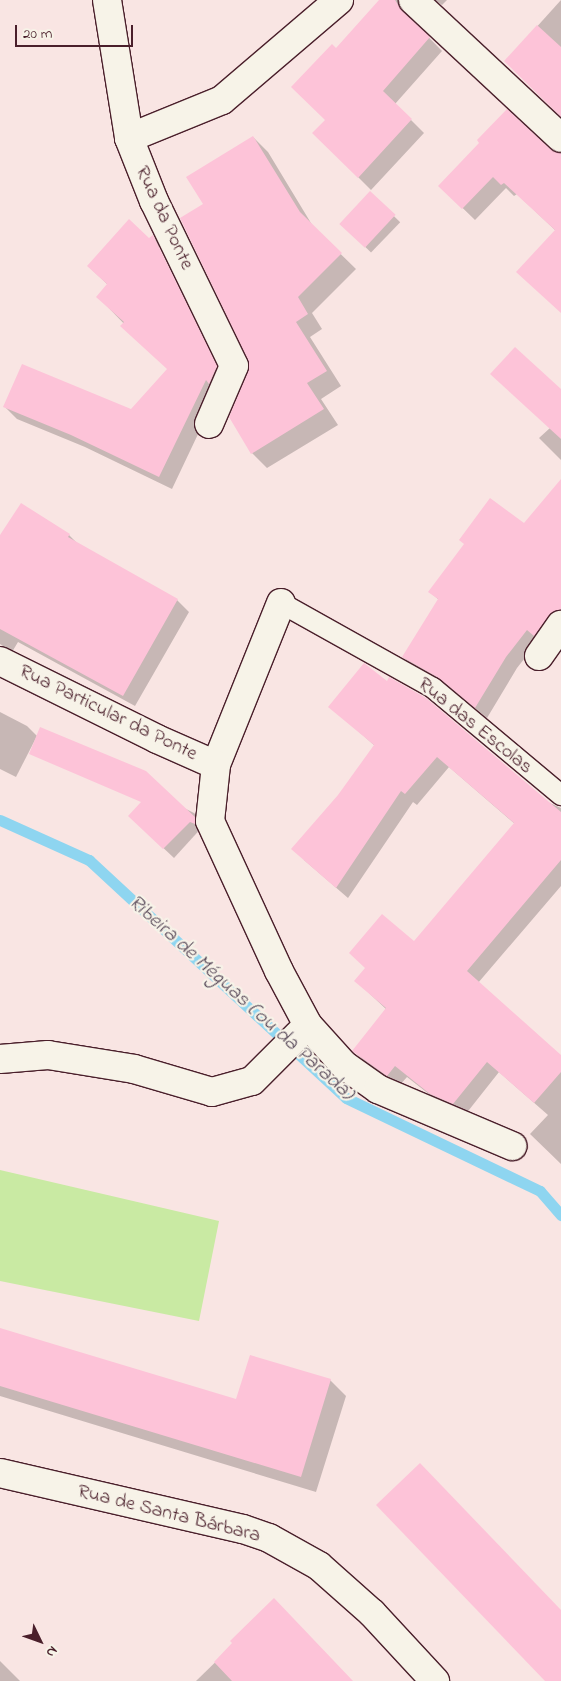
<!DOCTYPE html>
<meta charset="utf-8">
<style>
body{margin:0}
#map{position:relative;width:561px;height:1681px;overflow:hidden;background:#f9e5e3;font-family:"Indie Flower",sans-serif}
div>[style]{position:absolute}
[style*='--x']{left:calc(var(--x)*1px);top:calc(var(--y)*1px);width:calc(var(--w)*1px);rotate:calc(var(--a)*1deg)}
.green>*{inset:0;background:#c9eaa3}
.shadow>*{inset:0;background:#0003;transform-origin:0 0}
.stream>*{height:11px;margin:-5.5px;padding:0 5.5px;transform-origin:5.5px;border-radius:5.5px;background:#8ed5f0}
.building>*{inset:0;background:#fdc3d8;transform-origin:0 0}
.roads{filter:drop-shadow(1px 0 #4a1f2b) drop-shadow(-1px 0 #4a1f2b) drop-shadow(0 1px #4a1f2b) drop-shadow(0 -1px #4a1f2b)}
.lane>*{height:20px;margin:-10px;padding:0 10px;transform-origin:10px;border-radius:10px;background:#f7f3e8}
.street>*{height:28px;margin:-14px;padding:0 14px;transform-origin:14px;border-radius:14px;background:#f7f3e8}
span{translate:-50% -50%;white-space:nowrap;text-align:center;line-height:1.15;-webkit-text-stroke:4.5px #f7f3e8;paint-order:stroke}
.street-label{font-size:20px;color:#4a1f2b}
.water-label{font-size:21px;color:#5b4c5c;font-style:italic}
.north{position:absolute;left:15px;top:1616px;width:50px;height:50px;-webkit-text-stroke:4px #f7f3e8;paint-order:stroke;rotate:132deg;font-size:14px;font-weight:700;line-height:20px;text-align:center;color:#4a1f2b}
.north::after{content:'';display:block;margin:auto;width:18px;height:22px;background:#4a1f2b;clip-path:polygon(50% 0,100% 100%,50% 72%,0 100%)}
.scale{position:absolute;left:15px;top:25px;width:118px;height:22px;box-sizing:border-box;border:2px solid #4a1f2b;border-top:0;padding-left:6px;font-size:15px;line-height:18px;white-space:nowrap;color:#4a1f2b;-webkit-text-stroke:4px #f7f3e8;paint-order:stroke}
</style>
<div id="map">
<div class="green">
<i style="clip-path:polygon(0 1170px,219px 1221px,199px 1321px,0 1281px)"></i>
</div>
<div class="shadow">
<i style="clip-path:polygon(380px 0,417px 0,410px 9px,410px 18px,442px 51px,395px 104px,424px 133px,371px 190px,314px 133px,327px 120px,336px 50px)"></i>
<i style="clip-path:polygon(435px 0,447px 0,442px 5px)"></i>
<i style="clip-path:polygon(561px 0,561px 115px,506px 61px)"></i>
<i style="clip-path:polygon(253px 137px,268px 152px,314px 228px,356px 269px,312px 313px,322px 329px,310px 337px,341px 386px,321px 399px,338px 425px,267px 468px,252px 453px,230px 417px,250px 372px,249px 359px,205px 204px)"></i>
<i style="clip-path:polygon(561px 161px,561px 312px,556px 231px,517px 194px,514px 196px,506px 188px,475px 220px,440px 186px)"></i>
<i style="left:370px;top:193px;width:42px;height:42px;rotate:44deg"></i>
<i style="clip-path:polygon(evenodd,153px 237px,165px 249px,228px 379px,218px 392px,172px 489px,85px 447px,17px 419px,5px 407px,131px 411px,168px 369px,98px 297px,108px 285px,88px 266px,153px 237px,157px 247px,160px 247px,221px 371px,218px 373px,157px 247px)"></i>
<i style="clip-path:polygon(561px 392px,561px 460px,539px 438px,550px 428px)"></i>
<i style="clip-path:polygon(69px 535px,79px 545px,177px 600px,189px 612px,135px 706px,18px 642px,12px 652px,0 644px,0 537px)"></i>
<i style="clip-path:polygon(561px 552px,561px 628px,539px 640px,517px 668px,487px 718px,452px 689px,415px 668px,403px 657px,439px 600px,430px 592px)"></i>
<i style="clip-path:polygon(330px 706px,561px 808px,561px 886px,478px 983px,561px 1057px,561px 1164px,530px 1134px,548px 1115px,499px 1072px,465px 1115px,443px 1105px,407px 1077px,399px 1086px,365px 1062px,354px 1051px,386px 1009px,356px 981px,366px 969px,414px 943px,515px 824px,449px 767px,417px 805px,413px 802px,348px 898px,304px 860px,339px 796px,375px 746px)"></i>
<i style="clip-path:polygon(0 712px,27px 726px,37px 736px,16px 777px,0 769px)"></i>
<i style="clip-path:polygon(152px 792px,194px 813px,205px 824px,174px 858px,140px 826px)"></i>
<i style="clip-path:polygon(0 1329px,237px 1401px,330px 1380px,346px 1396px,316px 1492px,0 1396px)"></i>
<i style="clip-path:polygon(234px 1644px,352px 1681px,196px 1681px)"></i>
<i style="clip-path:polygon(0 1661px,20px 1681px,0 1681px)"></i>
</div>
<div class="stream">
<i style="--x:0;--y:820;--w:98;--a:24.2"></i>
<i style="--x:89;--y:860;--w:350;--a:42.8"></i>
<i style="--x:346;--y:1098;--w:215;--a:25.6"></i>
<i style="--x:540;--y:1191;--w:32;--a:49"></i>
</div>
<div class="building">
<i style="clip-path:polygon(379px 0,395px 0,402px 11px,430px 37px,383px 91px,412px 119px,358px 178px,312px 133px,325px 120px,291px 87px,332px 44px,336px 48px)"></i>
<i style="clip-path:polygon(537px 25px,561px 47px,561px 117px,504px 61px)"></i>
<i style="clip-path:polygon(507px 109px,550px 149px,561px 153px,561px 313px,516px 272px,555px 230px,504px 183px,501px 185px,493px 177px,462px 209px,438px 186px,479px 143px,477px 140px)"></i>
<i style="clip-path:polygon(253px 136px,300px 212px,342px 253px,298px 297px,308px 314px,296px 322px,327px 371px,307px 383px,324px 409px,251px 454px,229px 417px,248px 372px,248px 360px,180px 218px,203px 204px,186px 177px)"></i>
<i style="left:370px;top:191px;width:35px;height:45px;rotate:43deg"></i>
<i style="clip-path:polygon(129px 219px,149px 238px,153px 235px,217px 366px,209px 384px,206px 380px,159px 477px,71px 435px,3px 407px,22px 364px,131px 409px,167px 369px,120px 326px,124px 322px,96px 297px,107px 284px,87px 266px)"></i>
<i style="clip-path:polygon(515px 347px,561px 389px,561px 439px,490px 374px)"></i>
<i style="clip-path:polygon(561px 479px,561px 610px,549px 616px,534px 636px,527px 630px,506px 657px,475px 708px,439px 678px,402px 657px,438px 599px,428px 592px,464px 544px,459px 540px,490px 498px,524px 523px)"></i>
<i style="clip-path:polygon(21px 503px,70px 534px,68px 537px,178px 599px,123px 696px,0 629px,0 535px)"></i>
<i style="clip-path:polygon(364px 663px,387px 681px,389px 677px,426px 698px,561px 812px,561px 860px,467px 971px,561px 1055px,561px 1072px,534px 1103px,487px 1062px,453px 1104px,430px 1094px,395px 1066px,387px 1076px,352px 1051px,386px 1008px,354px 981px,365px 968px,349px 953px,382px 914px,414px 941px,514px 823px,437px 757px,405px 794px,401px 791px,336px 888px,291px 849px,338px 795px,374px 745px,328px 707px)"></i>
<i style="clip-path:polygon(40px 727px,146px 771px,195px 817px,195px 824px,190px 822px,163px 849px,128px 816px,141px 802px,29px 754px)"></i>
<i style="clip-path:polygon(0 1328px,236px 1399px,250px 1355px,331px 1379px,301px 1477px,0 1386px)"></i>
<i style="clip-path:polygon(420px 1463px,561px 1610px,561px 1681px,545px 1681px,376px 1505px)"></i>
<i style="clip-path:polygon(274px 1598px,353px 1681px,232px 1681px,214px 1662px,232px 1643px,230px 1641px)"></i>
</div>
<div class="roads">
<div class="lane">
<i style="--x:281;--y:603;--w:174;--a:29.2"></i>
<i style="--x:433;--y:688;--w:167;--a:39.9"></i>
</div>
<div class="street">
<i style="--x:107;--y:0;--w:140;--a:80.9"></i>
<i style="--x:129;--y:138;--w:68;--a:68.4"></i>
<i style="--x:154;--y:201;--w:183;--a:64.1"></i>
<i style="--x:234;--y:366;--w:63;--a:113.3"></i>
<i style="--x:413;--y:0;--w:202;--a:43"></i>
<i style="--x:129;--y:138;--w:100;--a:-22.2"></i>
<i style="--x:222;--y:100;--w:154;--a:-40.5"></i>
<i style="--x:281;--y:603;--w:175;--a:111.9"></i>
<i style="--x:216;--y:765;--w:56;--a:96.1"></i>
<i style="--x:210;--y:821;--w:165;--a:65.3"></i>
<i style="--x:279;--y:971;--w:61;--a:61.8"></i>
<i style="--x:308;--y:1025;--w:54;--a:48"></i>
<i style="--x:344;--y:1065;--w:42;--a:35.2"></i>
<i style="--x:378;--y:1089;--w:146;--a:23"></i>
<i style="--x:539;--y:656;--w:38;--a:-55"></i>
<i style="--x:0;--y:661;--w:175;--a:26.4"></i>
<i style="--x:157;--y:739;--w:64;--a:23.8"></i>
<i style="--x:0;--y:1059;--w:48;--a:-4.8"></i>
<i style="--x:48;--y:1055;--w:87;--a:9.2"></i>
<i style="--x:134;--y:1069;--w:81;--a:16.4"></i>
<i style="--x:212;--y:1092;--w:41;--a:-15.4"></i>
<i style="--x:252;--y:1081;--w:79;--a:-45"></i>
<i style="--x:0;--y:1473;--w:249;--a:13"></i>
<i style="--x:243;--y:1529;--w:28;--a:19"></i>
<i style="--x:269;--y:1538;--w:57;--a:29.2"></i>
<i style="--x:319;--y:1566;--w:71;--a:41.6"></i>
<i style="--x:372;--y:1613;--w:93;--a:47.2"></i>
</div>
</div>
<div class="street-label">
<span style="left:164px;top:218px;rotate:65deg">Rua da Ponte</span>
<span style="left:108px;top:713px;rotate:26deg">Rua Particular da Ponte</span>
<span style="left:475px;top:726px;rotate:39deg">Rua das Escolas</span>
<span style="left:169px;top:1514px;rotate:14deg">Rua de Santa Bárbara</span>
</div>
<div class="water-label">
<span style="left:241px;top:998px;rotate:42deg">Ribeira de Méguas (ou da Parada)</span>
</div>
<div class="north">N</div>
<div class="scale">20 m</div>
</div>
